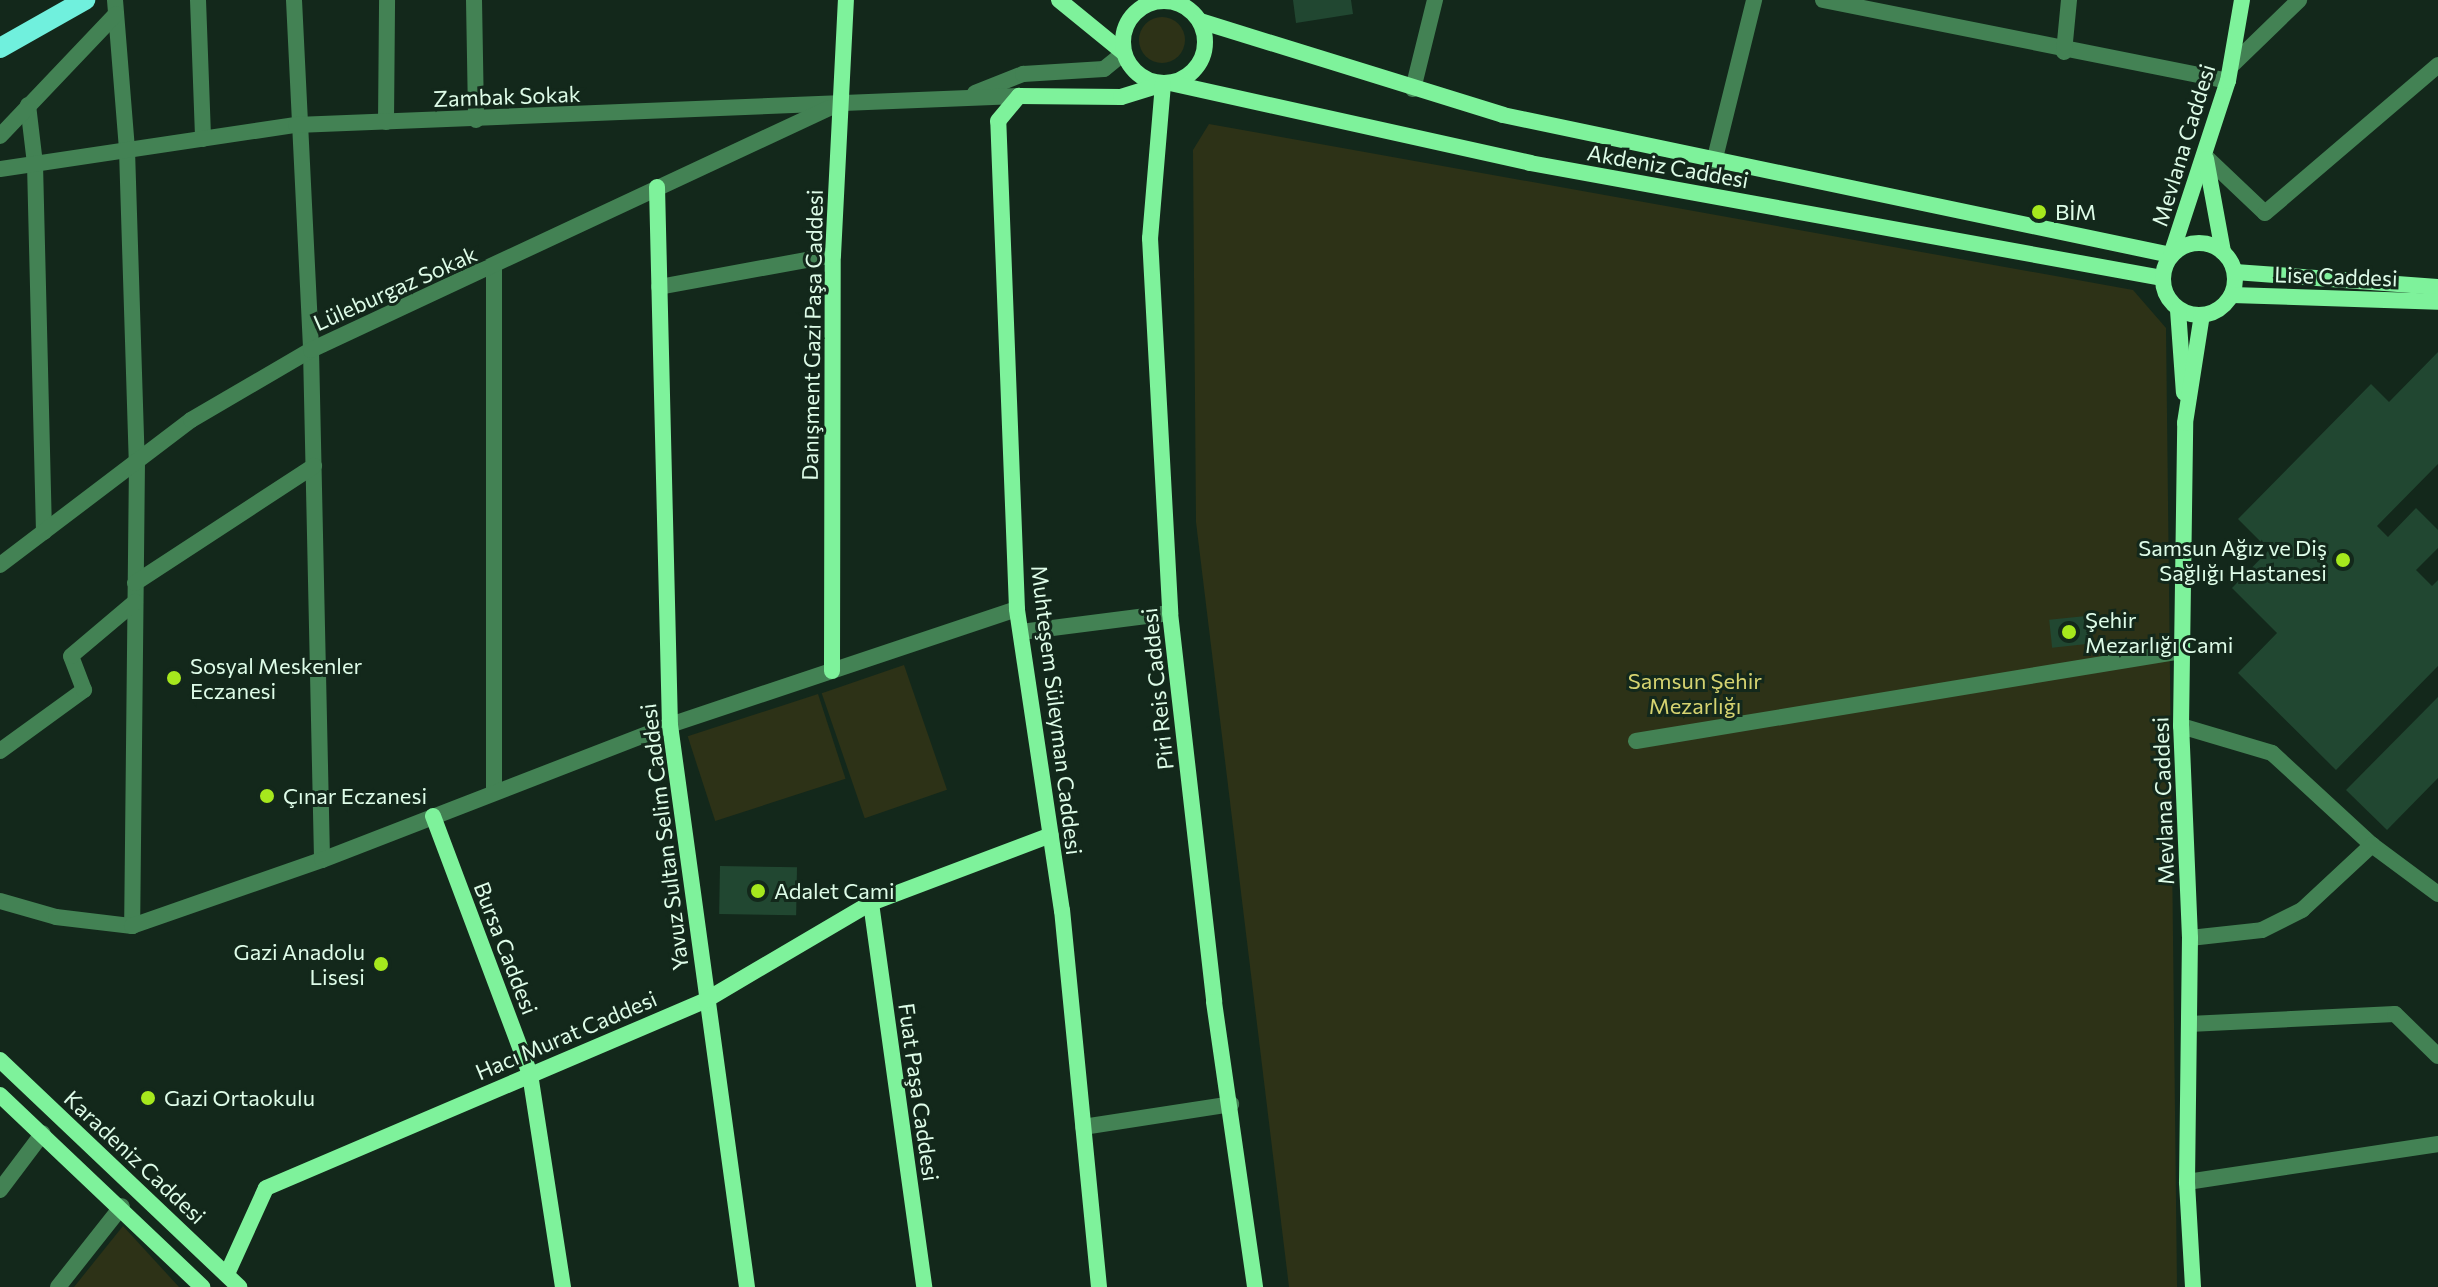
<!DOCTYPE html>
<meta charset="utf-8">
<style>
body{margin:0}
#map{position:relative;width:2438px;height:1287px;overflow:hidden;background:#13281b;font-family:Commissioner,sans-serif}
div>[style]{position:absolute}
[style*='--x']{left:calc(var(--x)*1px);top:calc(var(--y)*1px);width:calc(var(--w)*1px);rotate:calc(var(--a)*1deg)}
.green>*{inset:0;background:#2d3217;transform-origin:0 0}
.round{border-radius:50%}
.building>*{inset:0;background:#214731;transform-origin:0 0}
.street>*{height:16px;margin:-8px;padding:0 8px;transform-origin:8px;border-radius:8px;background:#438254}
.secondary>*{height:16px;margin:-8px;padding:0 8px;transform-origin:8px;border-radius:8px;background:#7ef29b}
.secondary>.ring{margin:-8px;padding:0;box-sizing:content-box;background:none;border:16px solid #7ef29b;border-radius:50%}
.primary>*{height:20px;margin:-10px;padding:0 10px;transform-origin:10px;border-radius:10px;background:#70f0dd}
.dots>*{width:22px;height:22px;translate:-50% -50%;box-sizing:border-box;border:4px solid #13281b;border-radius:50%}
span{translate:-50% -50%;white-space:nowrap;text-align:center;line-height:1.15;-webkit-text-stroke:6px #13281b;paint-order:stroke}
.street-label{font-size:22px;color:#defce8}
.poi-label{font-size:22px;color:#defce8}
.left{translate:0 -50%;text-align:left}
.right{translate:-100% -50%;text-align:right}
.park-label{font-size:22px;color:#d5d370}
</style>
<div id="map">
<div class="green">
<i class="round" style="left:1139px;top:17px;width:46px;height:46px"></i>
<i style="clip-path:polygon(1209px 124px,2133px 290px,2166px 328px,2177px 1287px,1289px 1287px,1196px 522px,1193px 150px)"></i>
<i style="left:904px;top:665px;width:132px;height:87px;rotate:71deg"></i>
<i style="left:818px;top:694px;width:89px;height:137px;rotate:72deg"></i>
<i style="clip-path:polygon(123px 1226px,179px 1287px,74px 1287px)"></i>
</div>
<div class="building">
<i style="clip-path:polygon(1293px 0,1351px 0,1353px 14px,1296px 23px)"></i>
<i style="clip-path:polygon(2438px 352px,2438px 464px,2377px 526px,2388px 537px,2416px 508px,2438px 530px,2438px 548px,2416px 570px,2432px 586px,2438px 580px,2438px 666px,2336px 770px,2238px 673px,2277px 633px,2232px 588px,2269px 550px,2238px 519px,2371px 384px,2389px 402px)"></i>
<i style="left:2086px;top:616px;width:28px;height:37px;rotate:84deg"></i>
<i style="clip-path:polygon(2438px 697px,2438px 778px,2387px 830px,2346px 790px)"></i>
<i style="left:720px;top:866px;width:77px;height:48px;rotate:1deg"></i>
</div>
<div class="street">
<i style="--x:115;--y:0;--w:150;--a:85.4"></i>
<i style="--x:127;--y:150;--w:311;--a:88.2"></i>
<i style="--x:137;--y:461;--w:465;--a:90.6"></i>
<i style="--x:198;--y:0;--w:139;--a:87.9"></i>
<i style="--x:294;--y:0;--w:350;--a:87.2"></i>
<i style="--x:311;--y:350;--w:510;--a:88.76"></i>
<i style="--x:474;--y:0;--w:120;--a:89"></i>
<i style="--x:1823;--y:0;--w:413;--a:11.3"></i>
<i style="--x:2064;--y:52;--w:52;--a:-84.5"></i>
<i style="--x:2231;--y:66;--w:95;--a:-44.1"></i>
<i style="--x:1413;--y:89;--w:92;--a:-76.1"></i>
<i style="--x:975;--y:93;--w:52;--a:-21.6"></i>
<i style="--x:1023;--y:74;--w:81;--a:-3.5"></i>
<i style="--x:1104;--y:69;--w:26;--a:-39"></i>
<i style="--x:28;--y:105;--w:59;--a:83.2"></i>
<i style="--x:35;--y:164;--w:368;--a:88.6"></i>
<i style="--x:386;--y:122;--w:122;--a:-89.5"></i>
<i style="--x:0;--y:136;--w:168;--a:-46.4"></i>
<i style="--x:2206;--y:157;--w:81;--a:43.5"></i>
<i style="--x:2265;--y:213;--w:228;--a:-40.5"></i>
<i style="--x:1714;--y:162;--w:167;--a:-76.1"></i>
<i style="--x:0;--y:169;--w:299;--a:-8.5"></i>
<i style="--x:296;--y:125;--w:724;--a:-2.3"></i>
<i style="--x:494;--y:267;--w:524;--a:90"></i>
<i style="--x:659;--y:287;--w:177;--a:-10.4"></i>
<i style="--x:0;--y:565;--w:240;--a:-37.2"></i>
<i style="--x:191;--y:420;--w:139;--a:-30.3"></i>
<i style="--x:311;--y:350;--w:572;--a:-25.04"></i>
<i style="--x:135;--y:583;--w:214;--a:-33.2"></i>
<i style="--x:1021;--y:632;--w:150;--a:-7.3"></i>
<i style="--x:2181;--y:726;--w:95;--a:16.5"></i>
<i style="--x:2272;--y:753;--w:136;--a:42.6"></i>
<i style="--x:2372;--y:845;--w:82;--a:36.6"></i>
<i style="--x:1636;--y:741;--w:553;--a:-9.36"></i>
<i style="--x:0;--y:751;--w:104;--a:-36"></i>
<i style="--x:84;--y:690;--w:36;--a:-111"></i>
<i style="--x:71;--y:656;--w:84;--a:-40.2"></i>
<i style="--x:0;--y:901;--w:58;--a:15.9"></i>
<i style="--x:56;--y:917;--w:77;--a:6.8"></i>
<i style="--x:132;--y:926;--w:201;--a:-19.2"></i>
<i style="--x:322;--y:860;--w:373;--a:-21.2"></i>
<i style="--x:670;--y:725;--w:366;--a:-18.5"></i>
<i style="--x:2190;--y:938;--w:72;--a:-6.3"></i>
<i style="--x:2262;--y:930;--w:45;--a:-26.6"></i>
<i style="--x:2302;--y:910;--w:96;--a:-42.9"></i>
<i style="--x:2189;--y:1024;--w:206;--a:-2.8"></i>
<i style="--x:2395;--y:1014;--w:60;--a:44.3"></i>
<i style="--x:1083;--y:1127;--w:150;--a:-8.8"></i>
<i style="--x:2187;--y:1182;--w:254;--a:-8.6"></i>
<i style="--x:0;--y:1190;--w:71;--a:-53"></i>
<i style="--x:58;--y:1287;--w:103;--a:-51.7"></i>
</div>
<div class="secondary">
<i style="--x:1059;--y:0;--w:84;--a:39.2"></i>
<i class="ring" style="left:1123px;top:1px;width:66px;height:66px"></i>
<i style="--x:1200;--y:21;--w:317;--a:17.2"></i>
<i style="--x:1503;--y:115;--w:683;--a:11.84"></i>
<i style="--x:2171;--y:255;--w:183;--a:-71.9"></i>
<i style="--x:2228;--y:81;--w:82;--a:-80.2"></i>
<i style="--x:1170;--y:83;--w:369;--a:12.5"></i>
<i style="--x:1530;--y:163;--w:642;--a:10.31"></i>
<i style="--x:2206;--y:159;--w:95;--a:79.6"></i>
<i style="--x:657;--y:187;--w:538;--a:88.62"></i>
<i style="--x:670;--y:725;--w:567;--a:82.2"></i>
<i class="ring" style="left:2163px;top:243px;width:56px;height:56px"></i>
<i style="--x:2235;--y:272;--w:204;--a:4.2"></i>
<i style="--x:2232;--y:295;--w:206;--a:1.9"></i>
<i style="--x:2178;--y:310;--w:83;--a:85.9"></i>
<i style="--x:832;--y:671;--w:416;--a:-89.9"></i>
<i style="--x:833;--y:255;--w:255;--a:-87.1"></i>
<i style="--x:433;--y:816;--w:276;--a:69.4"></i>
<i style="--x:530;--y:1074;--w:216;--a:81.2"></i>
<i style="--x:871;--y:903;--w:388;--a:82.1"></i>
<i style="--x:0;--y:1060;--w:330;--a:43.5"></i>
<i style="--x:0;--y:1095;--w:279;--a:43.5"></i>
<i style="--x:227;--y:1274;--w:94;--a:-65.6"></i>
<i style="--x:266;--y:1188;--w:478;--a:-23.1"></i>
<i style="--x:706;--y:1000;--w:191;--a:-30.5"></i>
<i style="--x:871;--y:903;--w:192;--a:-20.7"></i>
<i style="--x:1099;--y:1287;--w:378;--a:-95.6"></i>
<i style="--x:1062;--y:911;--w:305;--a:-98.5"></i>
<i style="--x:1017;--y:609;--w:488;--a:-92.2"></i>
<i style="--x:998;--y:121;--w:33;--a:-50"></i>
<i style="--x:1019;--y:96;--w:102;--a:0.6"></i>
<i style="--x:1121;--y:97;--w:44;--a:-17.2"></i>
<i style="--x:1163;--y:84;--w:155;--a:94.8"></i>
<i style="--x:1150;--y:238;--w:376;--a:86.9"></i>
<i style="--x:1170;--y:613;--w:391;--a:83.5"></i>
<i style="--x:1214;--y:1002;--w:288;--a:81.8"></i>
<i style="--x:2193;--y:1287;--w:105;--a:-93.3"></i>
<i style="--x:2187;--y:1182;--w:244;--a:-89.3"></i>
<i style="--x:2190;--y:938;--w:212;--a:-92.4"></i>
<i style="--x:2181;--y:726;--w:303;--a:-89.2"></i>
<i style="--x:2185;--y:423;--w:109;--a:-81.1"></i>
</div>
<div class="primary">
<i style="--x:0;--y:48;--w:98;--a:-29.5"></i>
</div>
<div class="dots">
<i style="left:2039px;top:212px;background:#a6e81d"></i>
<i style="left:2343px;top:560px;background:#a6e81d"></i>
<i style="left:2069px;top:632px;background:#a6e81d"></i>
<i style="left:174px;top:678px;background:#a6e81d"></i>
<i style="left:267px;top:796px;background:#a6e81d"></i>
<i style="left:758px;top:891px;background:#a6e81d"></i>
<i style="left:381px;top:964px;background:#a6e81d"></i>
<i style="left:148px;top:1098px;background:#a6e81d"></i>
</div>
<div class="street-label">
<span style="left:507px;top:96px;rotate:-2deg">Zambak Sokak</span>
<span style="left:2183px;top:145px;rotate:-73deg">Mevlana Caddesi</span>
<span style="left:1668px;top:166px;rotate:10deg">Akdeniz Caddesi</span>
<span style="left:2336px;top:276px;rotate:2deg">Lise Caddesi</span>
<span style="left:395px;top:288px;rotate:-24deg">Lüleburgaz Sokak</span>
<span style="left:812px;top:335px;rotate:-89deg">Danışment Gazi Paşa Caddesi</span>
<span style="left:1157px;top:689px;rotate:-96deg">Piri Reis Caddesi</span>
<span style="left:1057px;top:710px;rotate:83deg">Muhteşem Süleyman Caddesi</span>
<span style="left:2163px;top:801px;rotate:-92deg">Mevlana Caddesi</span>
<span style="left:664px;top:837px;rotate:-97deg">Yavuz Sultan Selim Caddesi</span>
<span style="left:506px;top:948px;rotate:69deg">Bursa Caddesi</span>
<span style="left:566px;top:1035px;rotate:-23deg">Hacı Murat Caddesi</span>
<span style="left:919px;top:1092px;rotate:82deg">Fuat Paşa Caddesi</span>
<span style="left:135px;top:1157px;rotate:43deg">Karadeniz Caddesi</span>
</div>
<div class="poi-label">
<span class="left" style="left:2055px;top:212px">BİM</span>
<span class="right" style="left:2327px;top:560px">Samsun Ağız ve Diş<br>Sağlığı Hastanesi</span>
<span class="left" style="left:2085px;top:632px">Şehir<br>Mezarlığı Cami</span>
<span class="left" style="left:190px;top:678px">Sosyal Meskenler<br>Eczanesi</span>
<span class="left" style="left:283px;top:796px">Çınar Eczanesi</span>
<span class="left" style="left:774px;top:891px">Adalet Cami</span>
<span class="right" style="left:365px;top:964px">Gazi Anadolu<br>Lisesi</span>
<span class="left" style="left:164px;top:1098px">Gazi Ortaokulu</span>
</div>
<div class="park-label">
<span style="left:1695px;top:693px">Samsun Şehir<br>Mezarlığı</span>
</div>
</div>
